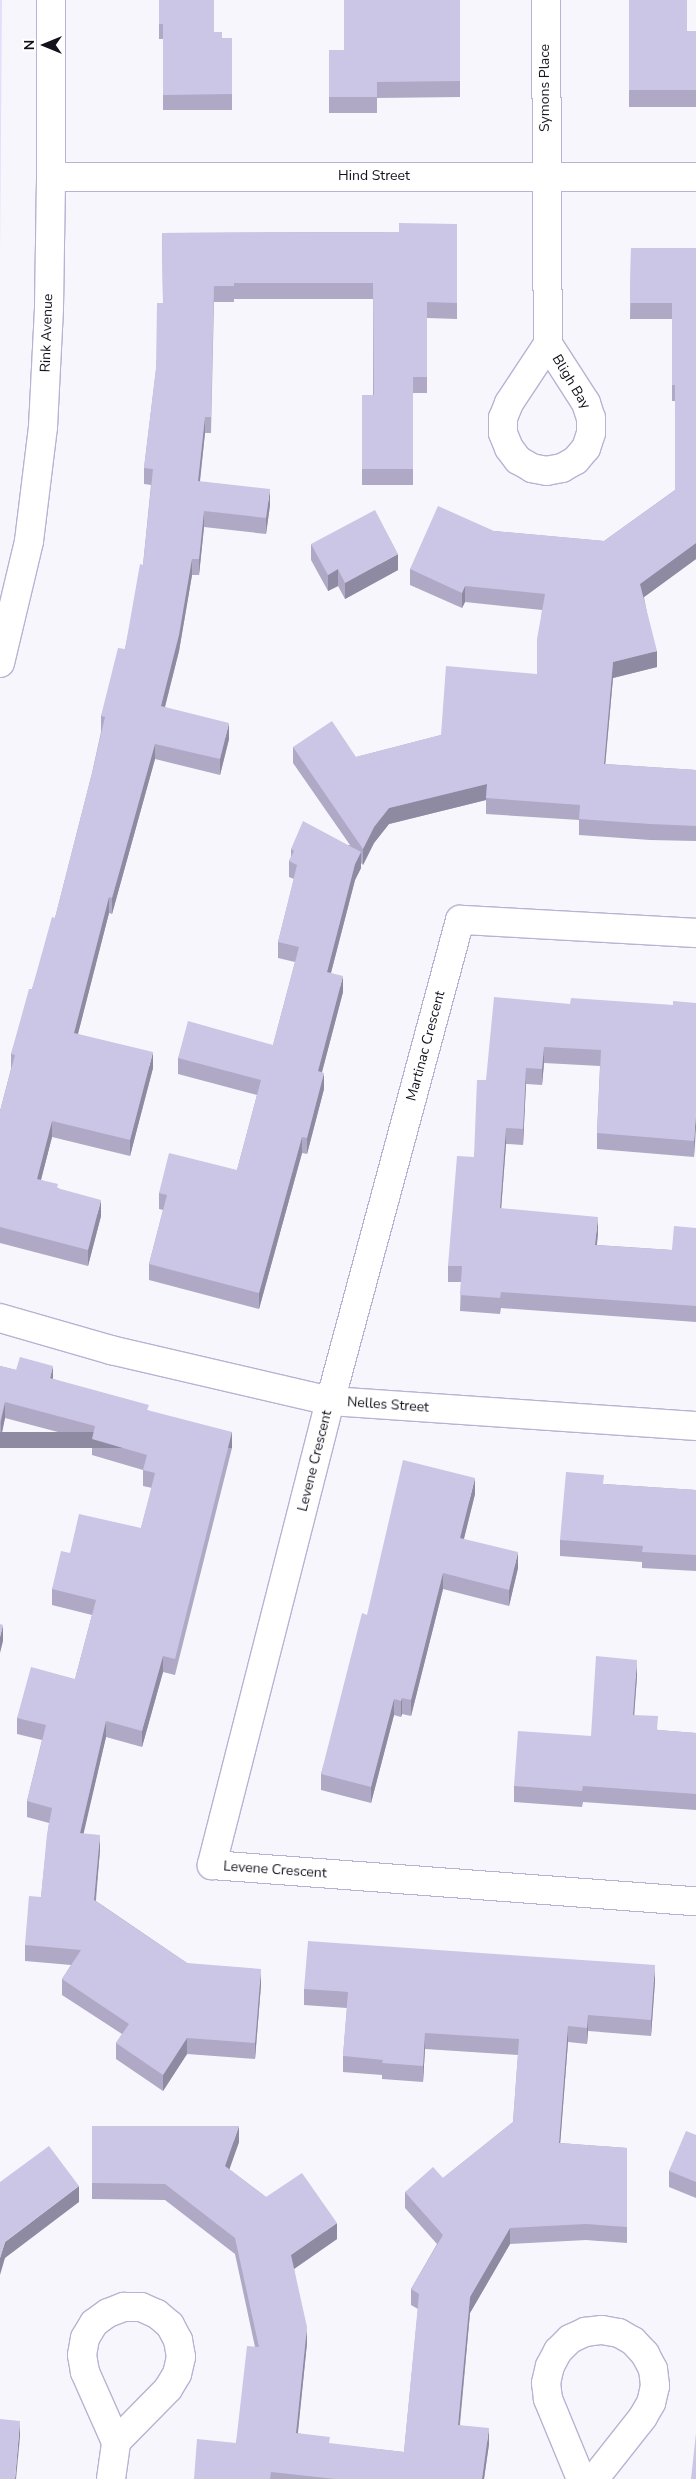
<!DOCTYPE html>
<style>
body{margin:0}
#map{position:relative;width:696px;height:2479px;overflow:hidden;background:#f7f6fd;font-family:"Nunito Sans",sans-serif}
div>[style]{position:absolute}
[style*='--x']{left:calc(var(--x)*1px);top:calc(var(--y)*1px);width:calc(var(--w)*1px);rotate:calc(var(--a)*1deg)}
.green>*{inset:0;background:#e4defc}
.roads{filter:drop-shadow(1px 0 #b9b2d3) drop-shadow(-1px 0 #b9b2d3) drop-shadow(0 1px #b9b2d3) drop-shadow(0 -1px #b9b2d3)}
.street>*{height:28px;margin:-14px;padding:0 14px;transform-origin:14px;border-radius:14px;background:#fff}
.secondary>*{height:28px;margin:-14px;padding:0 14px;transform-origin:14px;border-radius:14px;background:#fff}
.wall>*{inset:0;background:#afa9c6}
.shaded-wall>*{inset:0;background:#8e8aa1;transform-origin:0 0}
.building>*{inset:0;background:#cbc5e6}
span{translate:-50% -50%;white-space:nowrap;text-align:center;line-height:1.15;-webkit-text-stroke:4.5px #fff;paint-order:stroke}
.street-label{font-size:14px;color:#14111c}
.north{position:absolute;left:20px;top:20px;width:50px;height:50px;-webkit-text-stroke:4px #fff;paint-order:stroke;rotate:270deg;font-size:14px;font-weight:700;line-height:20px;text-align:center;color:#14111c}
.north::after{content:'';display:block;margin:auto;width:18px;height:22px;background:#14111c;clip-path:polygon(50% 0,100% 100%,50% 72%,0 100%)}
</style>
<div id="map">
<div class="green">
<i style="clip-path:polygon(0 0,2px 0,0 259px)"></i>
</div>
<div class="roads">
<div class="street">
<i style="--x:546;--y:0;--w:344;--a:89.7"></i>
<i style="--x:548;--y:344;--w:70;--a:57.2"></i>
<i style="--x:586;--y:403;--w:16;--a:72"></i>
<i style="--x:591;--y:418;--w:15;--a:90"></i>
<i style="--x:591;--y:433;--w:16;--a:108"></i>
<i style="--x:586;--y:448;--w:16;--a:130"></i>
<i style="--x:576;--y:460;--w:16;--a:150"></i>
<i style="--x:562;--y:468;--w:15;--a:169"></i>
<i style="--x:547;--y:471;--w:15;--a:-169"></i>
<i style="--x:532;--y:468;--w:16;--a:-150"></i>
<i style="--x:518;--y:460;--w:15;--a:-127"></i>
<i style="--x:509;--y:448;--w:16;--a:-112"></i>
<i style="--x:503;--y:433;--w:15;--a:-90"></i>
<i style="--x:503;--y:418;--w:16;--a:-68"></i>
<i style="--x:509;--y:403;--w:71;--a:-56.5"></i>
<i style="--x:51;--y:177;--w:645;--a:0"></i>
<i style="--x:696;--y:933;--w:236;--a:-176.8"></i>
<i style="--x:460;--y:920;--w:498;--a:105.1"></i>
<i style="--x:330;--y:1401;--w:479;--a:104.3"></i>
<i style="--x:212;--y:1865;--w:485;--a:4.3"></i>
<i style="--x:0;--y:1318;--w:116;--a:16.1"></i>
<i style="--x:111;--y:1350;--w:225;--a:13.1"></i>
<i style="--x:330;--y:1401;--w:367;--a:3.9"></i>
<i style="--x:111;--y:2479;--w:37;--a:-82"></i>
<i style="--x:116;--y:2442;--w:77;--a:-113.9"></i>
<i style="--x:85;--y:2372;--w:17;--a:-100"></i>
<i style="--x:82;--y:2355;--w:17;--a:-80"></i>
<i style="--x:85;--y:2338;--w:17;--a:-59"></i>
<i style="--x:94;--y:2323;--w:17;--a:-36"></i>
<i style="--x:108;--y:2313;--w:17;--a:-21"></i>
<i style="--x:124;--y:2307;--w:17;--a:0"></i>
<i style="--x:141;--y:2307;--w:17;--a:24"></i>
<i style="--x:157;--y:2314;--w:17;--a:40"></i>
<i style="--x:170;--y:2325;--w:17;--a:62"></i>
<i style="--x:178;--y:2340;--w:17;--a:80"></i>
<i style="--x:181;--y:2357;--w:17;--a:103"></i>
<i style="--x:177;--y:2374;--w:17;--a:121"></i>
<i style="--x:168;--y:2389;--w:74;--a:134.5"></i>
<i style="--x:581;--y:2479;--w:87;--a:-112.4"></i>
<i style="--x:548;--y:2399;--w:16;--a:-97"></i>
<i style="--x:546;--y:2383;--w:17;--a:-77"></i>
<i style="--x:550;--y:2366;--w:17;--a:-62"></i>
<i style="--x:558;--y:2351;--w:17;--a:-45"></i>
<i style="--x:570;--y:2339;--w:17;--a:-25"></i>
<i style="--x:585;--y:2332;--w:17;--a:-7"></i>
<i style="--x:602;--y:2330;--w:17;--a:10"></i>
<i style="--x:619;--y:2333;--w:16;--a:30"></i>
<i style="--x:633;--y:2341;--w:18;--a:47"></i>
<i style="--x:645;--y:2354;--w:17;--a:62"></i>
<i style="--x:653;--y:2369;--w:17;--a:83"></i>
<i style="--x:655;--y:2386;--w:17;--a:103"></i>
<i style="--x:651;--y:2403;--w:16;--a:120"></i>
<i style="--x:643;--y:2417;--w:79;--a:128.3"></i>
</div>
<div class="secondary">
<i style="--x:0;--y:663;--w:125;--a:-76.6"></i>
<i style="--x:29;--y:541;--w:115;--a:-83"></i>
<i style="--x:43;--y:427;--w:120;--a:-87.1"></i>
<i style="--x:49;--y:307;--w:130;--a:-89.1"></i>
<i style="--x:51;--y:177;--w:177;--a:-90"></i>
</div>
</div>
<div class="wall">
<i style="clip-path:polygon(159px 0,214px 32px,222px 38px,232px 38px,232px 110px,163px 110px,163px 39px,159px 39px)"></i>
<i style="clip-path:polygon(460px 0,460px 97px,377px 98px,377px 113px,329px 113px,329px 50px,344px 50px)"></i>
<i style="clip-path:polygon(629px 0,687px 31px,696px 31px,696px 107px,629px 107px)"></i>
<i style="clip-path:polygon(457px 224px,457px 319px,427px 318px,427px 393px,413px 393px,413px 485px,362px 485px,362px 395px,373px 395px,373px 299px,234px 299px,234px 302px,214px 302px,211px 433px,205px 433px,200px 482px,270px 505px,266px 534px,204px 527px,199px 575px,192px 575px,179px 651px,165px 707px,229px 739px,220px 775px,155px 759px,112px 914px,109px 913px,78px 1034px,153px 1068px,130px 1156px,52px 1137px,41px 1180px,58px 1188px,101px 1216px,88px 1266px,0 1243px,0 1111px,11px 1069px,11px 1054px,55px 918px,92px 773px,101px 732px,101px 716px,125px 649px,143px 565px,151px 485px,144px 484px,144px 468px,156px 369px,163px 303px,162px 233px,399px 232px)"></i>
<i style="clip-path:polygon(631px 248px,696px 248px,696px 559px,644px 597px,657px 667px,613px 678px,605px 764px,696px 770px,696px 841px,650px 840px,579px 835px,579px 820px,486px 814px,486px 800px,389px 824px,374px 843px,363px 865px,361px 863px,361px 868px,355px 880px,331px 973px,343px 992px,322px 1072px,324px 1089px,307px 1154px,302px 1153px,259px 1309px,149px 1280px,149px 1264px,163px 1210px,159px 1209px,159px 1193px,237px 1170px,257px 1095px,178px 1074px,178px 1058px,273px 1045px,295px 962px,278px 958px,278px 942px,294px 879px,289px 877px,289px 861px,291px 857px,291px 849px,350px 845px,293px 763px,293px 747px,356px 757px,441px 735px,537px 674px,542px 610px,465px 602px,462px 608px,410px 585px,410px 569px,494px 531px,604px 541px,675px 490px,675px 401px,672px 401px,672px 319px,630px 319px)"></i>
<i style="clip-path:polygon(311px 544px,398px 570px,345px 599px,338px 586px,328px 591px,311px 560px)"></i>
<i style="clip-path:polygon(696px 1003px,694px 1157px,597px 1149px,597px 1133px,600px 1066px,544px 1063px,542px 1085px,526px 1084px,523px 1145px,506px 1144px,501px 1209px,598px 1233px,597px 1245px,672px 1250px,696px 1228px,696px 1322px,501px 1308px,500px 1314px,460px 1311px,461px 1282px,448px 1282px,448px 1266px,474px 1157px,486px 1080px,570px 1004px,673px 1005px)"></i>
<i style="clip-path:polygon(0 1366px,53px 1379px,149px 1411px,232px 1448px,175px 1675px,163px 1672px,142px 1747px,106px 1737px,83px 1833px,100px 1850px,96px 1901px,187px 1963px,261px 1985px,255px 2059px,187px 2054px,163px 2091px,116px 2059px,116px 2043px,122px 2034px,62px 1995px,62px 1979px,71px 1965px,25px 1961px,25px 1945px,41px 1897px,49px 1823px,27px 1817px,27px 1801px,42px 1740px,17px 1734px,17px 1718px,75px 1679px,92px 1615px,52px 1605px,52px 1589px,70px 1553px,141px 1528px,152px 1488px,143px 1486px,143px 1470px,92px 1455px,92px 1441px,5px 1418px,0 1438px)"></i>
<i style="clip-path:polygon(604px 1484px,696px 1490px,696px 1571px,642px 1568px,642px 1562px,560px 1556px,560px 1540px)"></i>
<i style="clip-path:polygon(475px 1494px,464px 1539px,518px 1568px,509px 1606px,443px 1589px,411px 1716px,402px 1714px,401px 1717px,394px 1715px,371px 1803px,321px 1790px,321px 1774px,367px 1615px)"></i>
<i style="clip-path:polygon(637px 1676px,634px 1715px,658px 1730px,696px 1733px,696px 1810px,583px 1802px,582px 1807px,514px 1802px,514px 1786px,591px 1736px)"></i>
<i style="clip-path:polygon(655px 1981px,651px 2036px,588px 2031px,587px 2044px,568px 2042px,560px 2143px,627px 2148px,627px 2243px,586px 2240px,510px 2244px,470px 2313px,460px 2425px,489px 2444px,484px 2479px,194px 2479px,236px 2443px,255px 2347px,235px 2254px,165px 2200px,92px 2199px,92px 2126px,239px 2142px,229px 2169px,266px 2197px,337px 2239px,294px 2269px,307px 2343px,298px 2433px,330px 2444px,404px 2452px,418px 2309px,411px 2305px,411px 2289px,437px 2244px,405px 2208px,405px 2192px,443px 2178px,513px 2122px,518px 2055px,425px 2049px,423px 2082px,382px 2079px,382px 2075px,343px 2072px,343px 2056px,347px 2008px,304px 2005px,304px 1989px)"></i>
<i style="clip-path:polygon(696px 2135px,696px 2198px,669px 2187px,669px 2171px)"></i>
</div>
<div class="shaded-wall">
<i style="clip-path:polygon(205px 417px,205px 433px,198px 497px,198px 481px)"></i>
<i style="clip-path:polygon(270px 489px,270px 505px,266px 534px,266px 518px)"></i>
<i style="clip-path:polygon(204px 511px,204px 527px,199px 575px,199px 559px)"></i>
<i style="clip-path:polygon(696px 543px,696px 559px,640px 600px,640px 584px)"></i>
<i style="clip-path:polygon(398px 554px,398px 570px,345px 599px,345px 583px)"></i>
<i style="clip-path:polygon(192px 559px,192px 575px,179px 651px,161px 722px,161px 706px)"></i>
<i style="clip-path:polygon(338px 569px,338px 586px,328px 591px,328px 575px)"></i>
<i style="clip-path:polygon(465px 586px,465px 602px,462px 608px,462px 593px)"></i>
<i style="clip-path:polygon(657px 651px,657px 667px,613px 678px,604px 779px,604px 764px,613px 662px)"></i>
<i style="clip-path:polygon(229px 723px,229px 739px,220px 775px,220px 759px)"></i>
<i style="clip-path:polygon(155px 744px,155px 759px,112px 914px,112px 898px)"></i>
<i style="clip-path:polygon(487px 784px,486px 800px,389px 824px,374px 843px,363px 865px,363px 849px,374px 827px,389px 808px)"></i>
<i style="clip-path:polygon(361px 852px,361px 868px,355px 880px,327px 988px,327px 972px,355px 864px)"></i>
<i style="clip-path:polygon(109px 897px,109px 913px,74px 1049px,74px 1033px)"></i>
<i style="clip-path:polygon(343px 976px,343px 992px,318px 1087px,318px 1071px)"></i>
<i style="clip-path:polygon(544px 1047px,544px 1063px,542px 1085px,542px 1069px)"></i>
<i style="clip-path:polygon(153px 1052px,153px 1068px,130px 1156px,130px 1140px)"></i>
<i style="clip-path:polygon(526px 1068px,526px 1084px,523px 1145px,523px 1129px)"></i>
<i style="clip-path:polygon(324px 1073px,324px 1089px,307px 1154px,307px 1138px)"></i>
<i style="clip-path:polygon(696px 1112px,696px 1128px,694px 1157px,694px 1141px)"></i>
<i style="clip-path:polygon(52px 1121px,52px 1137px,37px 1195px,37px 1179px)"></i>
<i style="clip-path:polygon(506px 1128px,506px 1144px,500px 1224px,500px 1208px)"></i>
<i style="clip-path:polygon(302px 1137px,302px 1153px,259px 1309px,259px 1293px)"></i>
<i style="clip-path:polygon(101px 1200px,101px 1216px,88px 1266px,88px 1250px)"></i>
<i style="clip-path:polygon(598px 1217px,598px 1233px,595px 1261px,595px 1245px)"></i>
<i style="clip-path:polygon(53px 1366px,53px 1382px,50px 1378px)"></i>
<i style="clip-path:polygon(5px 1402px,5px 1418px,1px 1438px,1px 1422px)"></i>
<i style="left:232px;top:1432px;width:16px;height:234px;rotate:90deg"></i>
<i style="clip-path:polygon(475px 1478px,475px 1494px,460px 1554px,460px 1538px)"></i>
<i style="clip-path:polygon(518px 1552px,518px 1568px,509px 1606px,509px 1590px)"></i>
<i style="clip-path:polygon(443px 1573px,443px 1589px,411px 1716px,411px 1700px)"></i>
<i style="clip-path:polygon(3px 1625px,3px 1641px,0 1653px,0 1637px)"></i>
<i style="clip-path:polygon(163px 1656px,163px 1672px,142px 1747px,142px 1731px)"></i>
<i style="clip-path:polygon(637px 1660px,637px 1676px,633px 1731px,633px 1715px)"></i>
<i style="clip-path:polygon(402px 1698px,402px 1714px,401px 1717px,401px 1701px)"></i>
<i style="clip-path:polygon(394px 1699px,394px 1715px,371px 1803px,371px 1787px)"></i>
<i style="clip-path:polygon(106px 1721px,106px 1737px,80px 1849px,80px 1833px)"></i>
<i style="clip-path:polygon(100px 1835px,100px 1850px,94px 1916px,94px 1900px)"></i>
<i style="clip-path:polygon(655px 1965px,655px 1981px,651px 2036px,651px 2020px)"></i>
<i style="clip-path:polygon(261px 1969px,261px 1985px,255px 2059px,255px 2043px)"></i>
<i style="clip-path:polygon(588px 2015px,588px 2031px,587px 2044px,587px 2028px)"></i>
<i style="clip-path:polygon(568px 2026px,568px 2042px,559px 2159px,559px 2143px)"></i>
<i style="clip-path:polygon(425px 2033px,425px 2049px,423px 2082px,423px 2066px)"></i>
<i style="clip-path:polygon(187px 2038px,187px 2054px,163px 2091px,163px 2075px)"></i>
<i style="clip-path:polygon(239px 2126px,239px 2142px,225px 2182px,225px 2166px)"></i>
<i style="clip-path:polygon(79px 2186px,79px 2202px,5px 2258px,0 2275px,0 2258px,5px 2242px)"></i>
<i style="clip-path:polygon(337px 2223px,337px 2239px,291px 2271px,291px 2255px)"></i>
<i style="clip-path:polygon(510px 2228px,510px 2244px,470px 2313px,458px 2441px,458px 2425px,470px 2297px)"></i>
<i style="clip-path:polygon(307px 2327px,307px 2343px,296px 2449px,296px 2433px)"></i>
<i style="clip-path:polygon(20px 2421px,20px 2437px,16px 2479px,15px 2479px)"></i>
<i style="clip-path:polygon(489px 2428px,489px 2444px,484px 2479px,482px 2479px)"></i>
</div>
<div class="building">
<i style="clip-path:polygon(159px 0,214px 0,214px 32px,222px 32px,222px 38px,232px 38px,232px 94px,163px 95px,163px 24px,159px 24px)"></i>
<i style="clip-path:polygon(344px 0,460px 0,460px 81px,377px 82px,377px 97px,329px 97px,329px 50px,344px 50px)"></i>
<i style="clip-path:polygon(629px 0,687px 0,687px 31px,696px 31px,696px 90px,629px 90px)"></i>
<i style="clip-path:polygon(399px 223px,457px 224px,457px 303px,427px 302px,427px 377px,413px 377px,413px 469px,362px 469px,362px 395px,374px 395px,373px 283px,234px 283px,234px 286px,214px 286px,211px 417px,205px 417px,198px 481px,270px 489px,266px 518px,204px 511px,199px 559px,192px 559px,179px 635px,161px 706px,229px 723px,220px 759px,155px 744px,112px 898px,109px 897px,74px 1033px,153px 1052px,130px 1140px,52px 1121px,37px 1179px,58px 1184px,57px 1188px,101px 1200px,88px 1250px,0 1227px,0 1111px,15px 1055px,11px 1054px,29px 989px,32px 989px,52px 917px,55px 918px,92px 773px,105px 717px,101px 716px,118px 648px,125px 649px,140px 564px,143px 565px,153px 469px,144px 468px,156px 369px,157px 303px,163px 303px,162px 233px,399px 232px)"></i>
<i style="clip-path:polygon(631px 248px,696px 248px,696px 543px,640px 584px,657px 651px,613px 662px,604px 764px,696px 770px,696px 826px,650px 824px,579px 819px,580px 805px,486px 798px,487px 784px,389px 808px,374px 827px,363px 849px,293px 747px,332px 721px,356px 757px,441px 735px,446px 666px,537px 674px,537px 639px,545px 594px,465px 586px,462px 593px,410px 569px,438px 506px,494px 531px,604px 541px,675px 490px,675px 385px,672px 385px,672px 303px,630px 303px)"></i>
<i style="clip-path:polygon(375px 510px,398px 554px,345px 583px,338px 569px,328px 575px,311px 544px)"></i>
<i style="clip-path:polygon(303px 821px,361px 852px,355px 864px,327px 972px,343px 976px,318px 1071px,324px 1073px,307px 1138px,302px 1137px,259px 1293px,149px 1264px,167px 1195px,159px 1193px,169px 1153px,237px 1170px,261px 1080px,178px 1058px,188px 1021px,273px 1045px,299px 947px,278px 942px,297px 865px,289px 861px,294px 851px,291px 849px)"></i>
<i style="clip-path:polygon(494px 997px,570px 1004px,571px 998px,673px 1005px,673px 1001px,696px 1003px,696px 1112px,694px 1141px,597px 1133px,601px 1050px,544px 1047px,542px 1069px,526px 1068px,523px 1129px,506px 1128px,500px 1208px,598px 1217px,595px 1245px,672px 1250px,674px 1226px,696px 1228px,696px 1306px,501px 1292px,500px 1298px,460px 1295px,462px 1266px,448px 1266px,457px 1156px,474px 1157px,477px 1080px,486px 1080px)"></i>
<i style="clip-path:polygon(20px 1357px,53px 1366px,50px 1378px,149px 1405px,147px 1410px,232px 1432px,175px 1659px,163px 1656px,142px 1731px,106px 1721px,80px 1833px,100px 1835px,94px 1900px,187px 1963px,261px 1969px,255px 2043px,187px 2038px,163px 2075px,116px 2043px,129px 2024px,62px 1979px,81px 1950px,25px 1945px,29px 1896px,41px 1897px,47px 1834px,52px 1808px,27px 1801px,46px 1725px,17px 1718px,31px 1667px,75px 1679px,96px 1600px,52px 1589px,61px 1551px,70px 1553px,79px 1514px,141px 1528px,155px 1473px,143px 1470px,147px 1455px,92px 1439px,95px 1426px,5px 1402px,0 1422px,0 1366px,16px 1370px)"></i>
<i style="clip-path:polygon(403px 1460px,475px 1478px,460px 1538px,518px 1552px,509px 1590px,443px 1573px,411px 1700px,402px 1698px,401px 1701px,394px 1699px,371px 1787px,321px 1774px,362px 1613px,367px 1615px)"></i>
<i style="clip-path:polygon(566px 1472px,604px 1475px,603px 1484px,696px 1490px,696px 1555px,642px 1552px,643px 1546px,560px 1540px)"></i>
<i style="clip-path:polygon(0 1624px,3px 1625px,0 1637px)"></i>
<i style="clip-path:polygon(596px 1656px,637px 1660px,633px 1715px,658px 1716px,657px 1730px,696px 1733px,696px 1794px,583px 1786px,582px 1791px,514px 1786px,518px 1731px,591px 1736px)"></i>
<i style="clip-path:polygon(308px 1941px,655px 1965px,651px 2020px,588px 2015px,587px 2028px,568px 2026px,559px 2143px,627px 2148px,627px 2227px,586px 2224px,510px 2228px,470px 2297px,458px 2425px,489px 2428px,482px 2479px,335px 2479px,271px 2472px,270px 2479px,194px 2479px,197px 2439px,236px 2443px,247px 2346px,259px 2347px,235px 2238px,165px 2184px,92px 2183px,92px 2126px,239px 2126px,225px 2166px,266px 2197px,302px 2173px,337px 2223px,291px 2255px,307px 2327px,296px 2433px,330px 2437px,329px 2443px,404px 2452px,419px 2294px,411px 2289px,443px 2235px,405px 2192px,433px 2167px,443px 2178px,513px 2122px,519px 2039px,425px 2033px,423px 2066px,382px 2063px,383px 2060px,343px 2056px,348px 1992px,304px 1989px)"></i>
<i style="clip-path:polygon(686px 2131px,696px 2135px,696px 2182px,669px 2171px)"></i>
<i style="clip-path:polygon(49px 2146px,79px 2186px,5px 2242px,0 2258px,0 2182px)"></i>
<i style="clip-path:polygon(0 2419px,20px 2421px,15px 2479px,0 2479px)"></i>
<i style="clip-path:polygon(696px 2433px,696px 2479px,691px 2479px)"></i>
</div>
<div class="street-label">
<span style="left:545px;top:88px;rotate:-90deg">Symons Place</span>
<span style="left:374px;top:176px">Hind Street</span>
<span style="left:47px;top:333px;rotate:-88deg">Rink Avenue</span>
<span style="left:571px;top:382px;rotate:59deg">Bligh Bay</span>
<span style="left:426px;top:1046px;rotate:-75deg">Martinac Crescent</span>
<span style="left:388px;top:1405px;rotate:4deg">Nelles Street</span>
<span style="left:315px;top:1461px;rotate:-76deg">Levene Crescent</span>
<span style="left:275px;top:1870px;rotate:4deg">Levene Crescent</span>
</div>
<div class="north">N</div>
</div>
